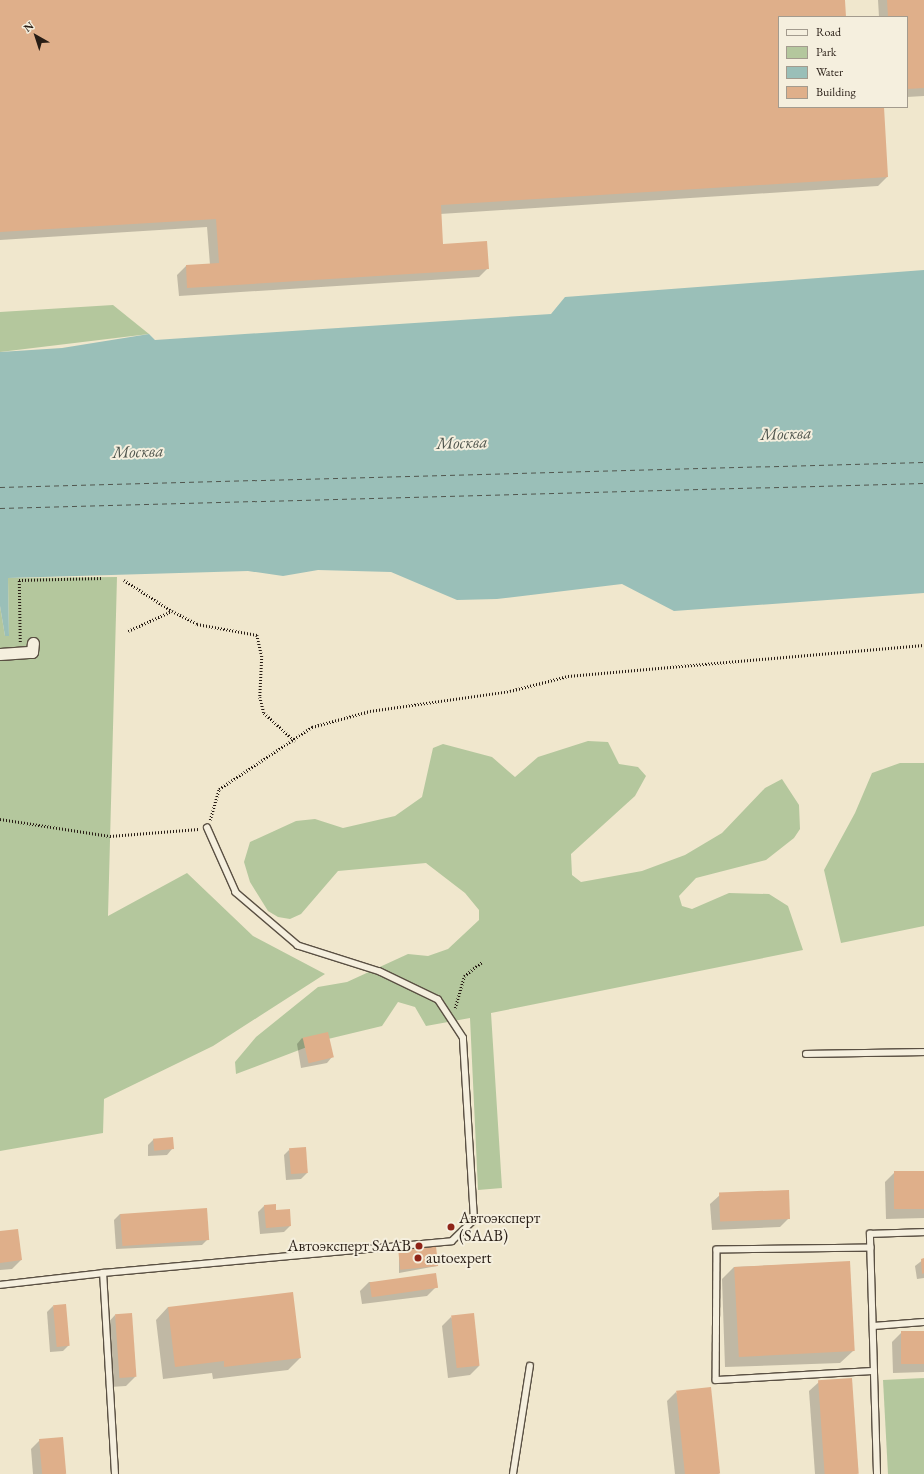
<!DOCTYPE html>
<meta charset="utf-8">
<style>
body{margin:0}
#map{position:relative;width:924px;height:1474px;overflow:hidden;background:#f0e7cd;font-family:"EB Garamond",serif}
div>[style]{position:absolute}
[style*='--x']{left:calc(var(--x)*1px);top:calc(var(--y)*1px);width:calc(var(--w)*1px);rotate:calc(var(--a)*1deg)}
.green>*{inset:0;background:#b4c79d}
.water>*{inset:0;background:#9abfb8}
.shadow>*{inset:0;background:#0003}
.ferry>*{height:1px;margin-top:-0.5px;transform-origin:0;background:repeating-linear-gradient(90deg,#50564e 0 5px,transparent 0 9px)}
.building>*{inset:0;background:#dfaf8a;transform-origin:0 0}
.path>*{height:2.5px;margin-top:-1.25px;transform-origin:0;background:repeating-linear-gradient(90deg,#281d15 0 1px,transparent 0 3px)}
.roads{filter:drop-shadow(1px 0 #5a5043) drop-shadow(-1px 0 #5a5043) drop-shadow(0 1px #5a5043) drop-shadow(0 -1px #5a5043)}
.lane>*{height:5.5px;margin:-2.75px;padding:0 2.75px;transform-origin:2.75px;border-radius:2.75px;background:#f5efde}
.street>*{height:11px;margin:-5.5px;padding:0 5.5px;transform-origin:5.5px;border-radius:5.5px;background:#f5efde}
.dots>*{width:11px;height:11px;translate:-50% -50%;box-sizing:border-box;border:2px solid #f5efde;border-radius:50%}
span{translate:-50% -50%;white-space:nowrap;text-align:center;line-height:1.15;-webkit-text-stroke:4px #f5efde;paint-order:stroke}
.poi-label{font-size:16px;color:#281d15}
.left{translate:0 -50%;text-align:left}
.right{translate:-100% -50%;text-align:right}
.water-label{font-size:17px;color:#50564e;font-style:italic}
.legend{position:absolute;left:778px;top:16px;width:130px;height:92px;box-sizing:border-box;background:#f5efde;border:1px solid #a39b8e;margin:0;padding:5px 7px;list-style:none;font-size:12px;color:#281d15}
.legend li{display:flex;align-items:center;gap:8px;height:20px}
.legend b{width:20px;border:1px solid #a39b8e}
.north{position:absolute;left:16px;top:16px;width:40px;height:40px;-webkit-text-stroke:3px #f5efde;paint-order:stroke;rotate:321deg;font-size:11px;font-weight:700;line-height:16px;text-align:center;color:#281d15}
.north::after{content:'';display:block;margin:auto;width:14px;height:18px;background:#281d15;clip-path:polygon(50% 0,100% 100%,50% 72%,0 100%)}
</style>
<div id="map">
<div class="green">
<i style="clip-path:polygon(113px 305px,149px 334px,0 352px,0 312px)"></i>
<i style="clip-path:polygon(117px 577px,108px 916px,187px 873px,253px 936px,325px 974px,213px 1046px,104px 1099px,103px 1133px,0 1151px,0 606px,5px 636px,9px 636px,8px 578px)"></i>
<i style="clip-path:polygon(588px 741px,608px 742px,619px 764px,638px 767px,646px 776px,635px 796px,571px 854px,572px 875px,581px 882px,642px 871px,685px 855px,722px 833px,765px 788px,782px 779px,799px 805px,800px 829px,794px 838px,766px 860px,696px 878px,679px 896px,682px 906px,692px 909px,729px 893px,769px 894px,788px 906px,803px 950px,491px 1013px,502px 1188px,478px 1190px,470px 1018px,426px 1026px,415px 1007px,398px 1002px,382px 1026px,328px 1039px,236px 1074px,235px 1062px,256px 1037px,318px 987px,347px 982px,408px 954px,428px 956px,448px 949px,479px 920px,479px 910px,465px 893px,426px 863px,338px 871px,301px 914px,290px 919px,278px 917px,268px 911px,250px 882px,244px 862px,250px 842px,296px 821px,315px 819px,343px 828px,395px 816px,422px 797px,433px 748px,443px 744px,492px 757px,515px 777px,538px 757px)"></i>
<i style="clip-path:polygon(900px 763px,924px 763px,924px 926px,841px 943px,824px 870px,855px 813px,872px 773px)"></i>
<i style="clip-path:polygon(924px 1378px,924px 1474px,888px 1474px,883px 1380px)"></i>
</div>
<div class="water">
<i style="clip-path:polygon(924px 270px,924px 593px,674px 611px,622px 584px,497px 599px,457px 600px,391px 572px,318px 570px,283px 576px,248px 571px,8px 578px,9px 636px,5px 636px,0 606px,0 352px,62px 348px,149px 334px,155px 340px,551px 314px,565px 297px)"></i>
</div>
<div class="shadow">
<i style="clip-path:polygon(0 0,844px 0,845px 17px,779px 17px,779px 107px,883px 107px,887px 177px,878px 186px,440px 214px,442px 245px,488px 268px,479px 277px,179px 296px,177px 275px,186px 266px,210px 265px,207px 227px,0 240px)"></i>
<i style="clip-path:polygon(878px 0,924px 0,924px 96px,907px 97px,907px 17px,879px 17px)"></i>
<i style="clip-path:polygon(302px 1038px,332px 1057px,327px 1063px,301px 1068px,297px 1044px)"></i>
<i style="clip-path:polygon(154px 1139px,172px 1149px,167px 1155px,148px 1156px,148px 1145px)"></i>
<i style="clip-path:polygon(289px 1150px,307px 1173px,301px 1179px,286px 1180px,284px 1155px)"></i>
<i style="clip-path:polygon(924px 1172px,924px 1218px,886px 1219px,885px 1182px,894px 1173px)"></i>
<i style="clip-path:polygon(720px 1195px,789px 1218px,780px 1227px,712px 1230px,710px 1204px)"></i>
<i style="clip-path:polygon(264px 1206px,275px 1211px,290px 1226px,284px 1232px,260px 1234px,258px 1212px)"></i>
<i style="clip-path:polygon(120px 1214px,208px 1239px,202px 1245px,116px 1249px,114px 1220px)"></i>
<i style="clip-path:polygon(0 1232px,21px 1260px,12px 1269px,0 1270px)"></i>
<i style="clip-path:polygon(399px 1251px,437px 1266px,399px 1273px)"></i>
<i style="clip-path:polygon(924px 1259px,924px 1278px,917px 1279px,915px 1266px)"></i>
<i style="clip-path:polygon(849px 1262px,853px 1351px,840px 1363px,725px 1367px,722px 1279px,734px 1267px)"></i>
<i style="clip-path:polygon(369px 1282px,436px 1287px,427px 1296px,362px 1304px,360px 1291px)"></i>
<i style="clip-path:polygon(53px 1306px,69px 1345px,63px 1351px,50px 1352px,47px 1312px)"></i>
<i style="clip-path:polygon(168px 1307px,300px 1358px,288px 1370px,213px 1379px,212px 1373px,163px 1379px,156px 1320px)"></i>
<i style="clip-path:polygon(115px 1315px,135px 1377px,126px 1386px,110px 1387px,106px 1325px)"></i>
<i style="clip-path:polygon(451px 1317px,479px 1366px,470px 1375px,448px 1378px,442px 1326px)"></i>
<i style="clip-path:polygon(924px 1332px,924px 1372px,893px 1373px,892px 1342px,901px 1333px)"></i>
<i style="clip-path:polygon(819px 1382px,857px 1474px,815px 1474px,809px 1391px)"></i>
<i style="clip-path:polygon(676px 1392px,719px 1474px,675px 1474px,667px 1401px)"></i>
<i style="clip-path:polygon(40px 1440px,65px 1474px,33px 1474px,31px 1449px)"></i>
</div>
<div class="ferry">
<i style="--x:0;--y:487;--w:924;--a:-1.55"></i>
<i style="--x:0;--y:508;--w:924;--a:-1.55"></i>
</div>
<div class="building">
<i style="clip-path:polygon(0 0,845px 0,846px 17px,779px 17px,779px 107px,884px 107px,888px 177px,441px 205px,443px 244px,487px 241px,489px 269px,187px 288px,186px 265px,219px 263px,216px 219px,0 232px)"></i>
<i style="clip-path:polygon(887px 0,924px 0,924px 88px,907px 89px,907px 17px,888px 17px)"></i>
<i style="left:328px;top:1032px;width:26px;height:26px;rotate:77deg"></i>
<i style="left:173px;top:1137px;width:12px;height:20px;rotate:85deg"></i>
<i style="left:306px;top:1147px;width:26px;height:17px;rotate:86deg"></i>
<i style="left:924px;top:1171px;width:38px;height:30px;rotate:90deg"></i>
<i style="left:789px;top:1190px;width:29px;height:70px;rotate:88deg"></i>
<i style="clip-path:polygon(276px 1204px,276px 1210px,290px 1209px,291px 1226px,266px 1228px,264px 1205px)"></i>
<i style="left:207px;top:1208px;width:32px;height:87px;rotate:86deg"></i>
<i style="clip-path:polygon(18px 1229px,22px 1260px,0 1263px,0 1231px)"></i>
<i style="left:436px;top:1246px;width:20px;height:38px;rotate:84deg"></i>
<i style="clip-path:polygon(924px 1258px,924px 1273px,922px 1274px,921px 1259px)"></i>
<i style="left:850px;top:1261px;width:90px;height:116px;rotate:87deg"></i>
<i style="left:436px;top:1273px;width:15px;height:67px;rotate:82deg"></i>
<i style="clip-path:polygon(293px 1292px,301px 1358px,224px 1367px,224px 1361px,175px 1367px,168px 1307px)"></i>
<i style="left:66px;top:1304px;width:42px;height:13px;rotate:85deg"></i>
<i style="left:132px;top:1313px;width:64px;height:17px;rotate:86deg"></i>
<i style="left:474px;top:1313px;width:53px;height:23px;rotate:84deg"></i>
<i style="left:924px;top:1331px;width:33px;height:23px;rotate:90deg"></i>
<i style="left:852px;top:1378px;width:96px;height:34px;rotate:86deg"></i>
<i style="left:711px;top:1387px;width:87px;height:35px;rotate:84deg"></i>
<i style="left:63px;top:1437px;width:37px;height:24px;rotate:85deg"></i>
</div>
<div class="path">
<i style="--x:124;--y:580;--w:57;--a:32.9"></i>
<i style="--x:128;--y:631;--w:48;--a:-24.4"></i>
<i style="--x:172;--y:611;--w:28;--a:27"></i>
<i style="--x:197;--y:624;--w:61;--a:10.4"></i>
<i style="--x:257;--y:635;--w:22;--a:77"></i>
<i style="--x:262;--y:656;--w:41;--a:92.8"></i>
<i style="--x:260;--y:697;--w:16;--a:76"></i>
<i style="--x:264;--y:713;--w:42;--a:42.1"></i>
<i style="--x:20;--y:642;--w:62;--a:-90.9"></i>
<i style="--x:19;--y:580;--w:84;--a:-1.4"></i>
<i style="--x:0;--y:819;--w:111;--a:8.8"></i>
<i style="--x:110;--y:836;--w:89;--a:-4.5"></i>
<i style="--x:210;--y:820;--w:32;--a:-74"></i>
<i style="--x:219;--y:789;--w:112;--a:-33.7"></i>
<i style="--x:312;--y:727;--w:60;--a:-15.4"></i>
<i style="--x:370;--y:711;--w:141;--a:-8.1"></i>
<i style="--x:510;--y:691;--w:60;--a:-14.5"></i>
<i style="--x:568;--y:676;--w:357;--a:-5"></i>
<i style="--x:455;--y:1008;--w:33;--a:-74"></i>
<i style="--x:464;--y:976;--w:23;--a:-38"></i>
</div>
<div class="roads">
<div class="lane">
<i style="--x:806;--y:1054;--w:118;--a:-1"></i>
<i style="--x:871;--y:1248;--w:154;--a:179.3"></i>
<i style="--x:717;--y:1250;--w:130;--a:90.4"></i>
<i style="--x:716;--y:1380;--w:158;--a:-3.3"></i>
<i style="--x:0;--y:1285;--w:104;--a:-6.6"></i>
<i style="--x:873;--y:1326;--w:51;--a:-4.5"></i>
<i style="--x:115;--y:1474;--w:201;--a:-93.4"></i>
<i style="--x:103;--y:1273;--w:350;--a:-5.2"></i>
<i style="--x:452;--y:1241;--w:30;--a:-44"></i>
<i style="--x:474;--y:1220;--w:182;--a:-93.5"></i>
<i style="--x:463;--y:1038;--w:45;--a:-123.3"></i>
<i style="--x:438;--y:1000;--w:64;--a:-154.2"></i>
<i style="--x:380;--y:972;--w:86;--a:-162.4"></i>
<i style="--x:298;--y:946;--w:82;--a:-139.5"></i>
<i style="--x:236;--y:893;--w:71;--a:-114"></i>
<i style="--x:513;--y:1474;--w:109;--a:-81.1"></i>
<i style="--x:877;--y:1474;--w:240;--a:-91.7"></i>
<i style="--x:870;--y:1234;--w:54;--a:-2.1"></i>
</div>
<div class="street">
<i style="--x:0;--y:654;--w:32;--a:-4"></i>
<i style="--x:32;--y:652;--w:9;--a:-84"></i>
</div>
</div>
<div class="dots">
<i style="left:451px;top:1227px;background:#8f2418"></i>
<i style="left:419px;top:1246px;background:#8f2418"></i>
<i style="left:418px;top:1258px;background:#8f2418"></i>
</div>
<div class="poi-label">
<span class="left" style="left:459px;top:1227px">Автоэксперт<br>(SAAB)</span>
<span class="right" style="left:411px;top:1246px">Автоэксперт SAAB</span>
<span class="left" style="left:426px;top:1258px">autoexpert</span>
</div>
<div class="water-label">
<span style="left:786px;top:434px;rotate:-2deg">Москва</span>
<span style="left:462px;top:443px;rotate:-2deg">Москва</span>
<span style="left:138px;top:452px;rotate:-2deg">Москва</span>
</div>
<ul class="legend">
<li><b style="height:5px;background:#f5efde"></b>Road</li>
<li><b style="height:11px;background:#b4c79d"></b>Park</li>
<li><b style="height:11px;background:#9abfb8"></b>Water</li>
<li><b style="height:11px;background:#dfaf8a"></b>Building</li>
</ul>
<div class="north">N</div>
</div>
